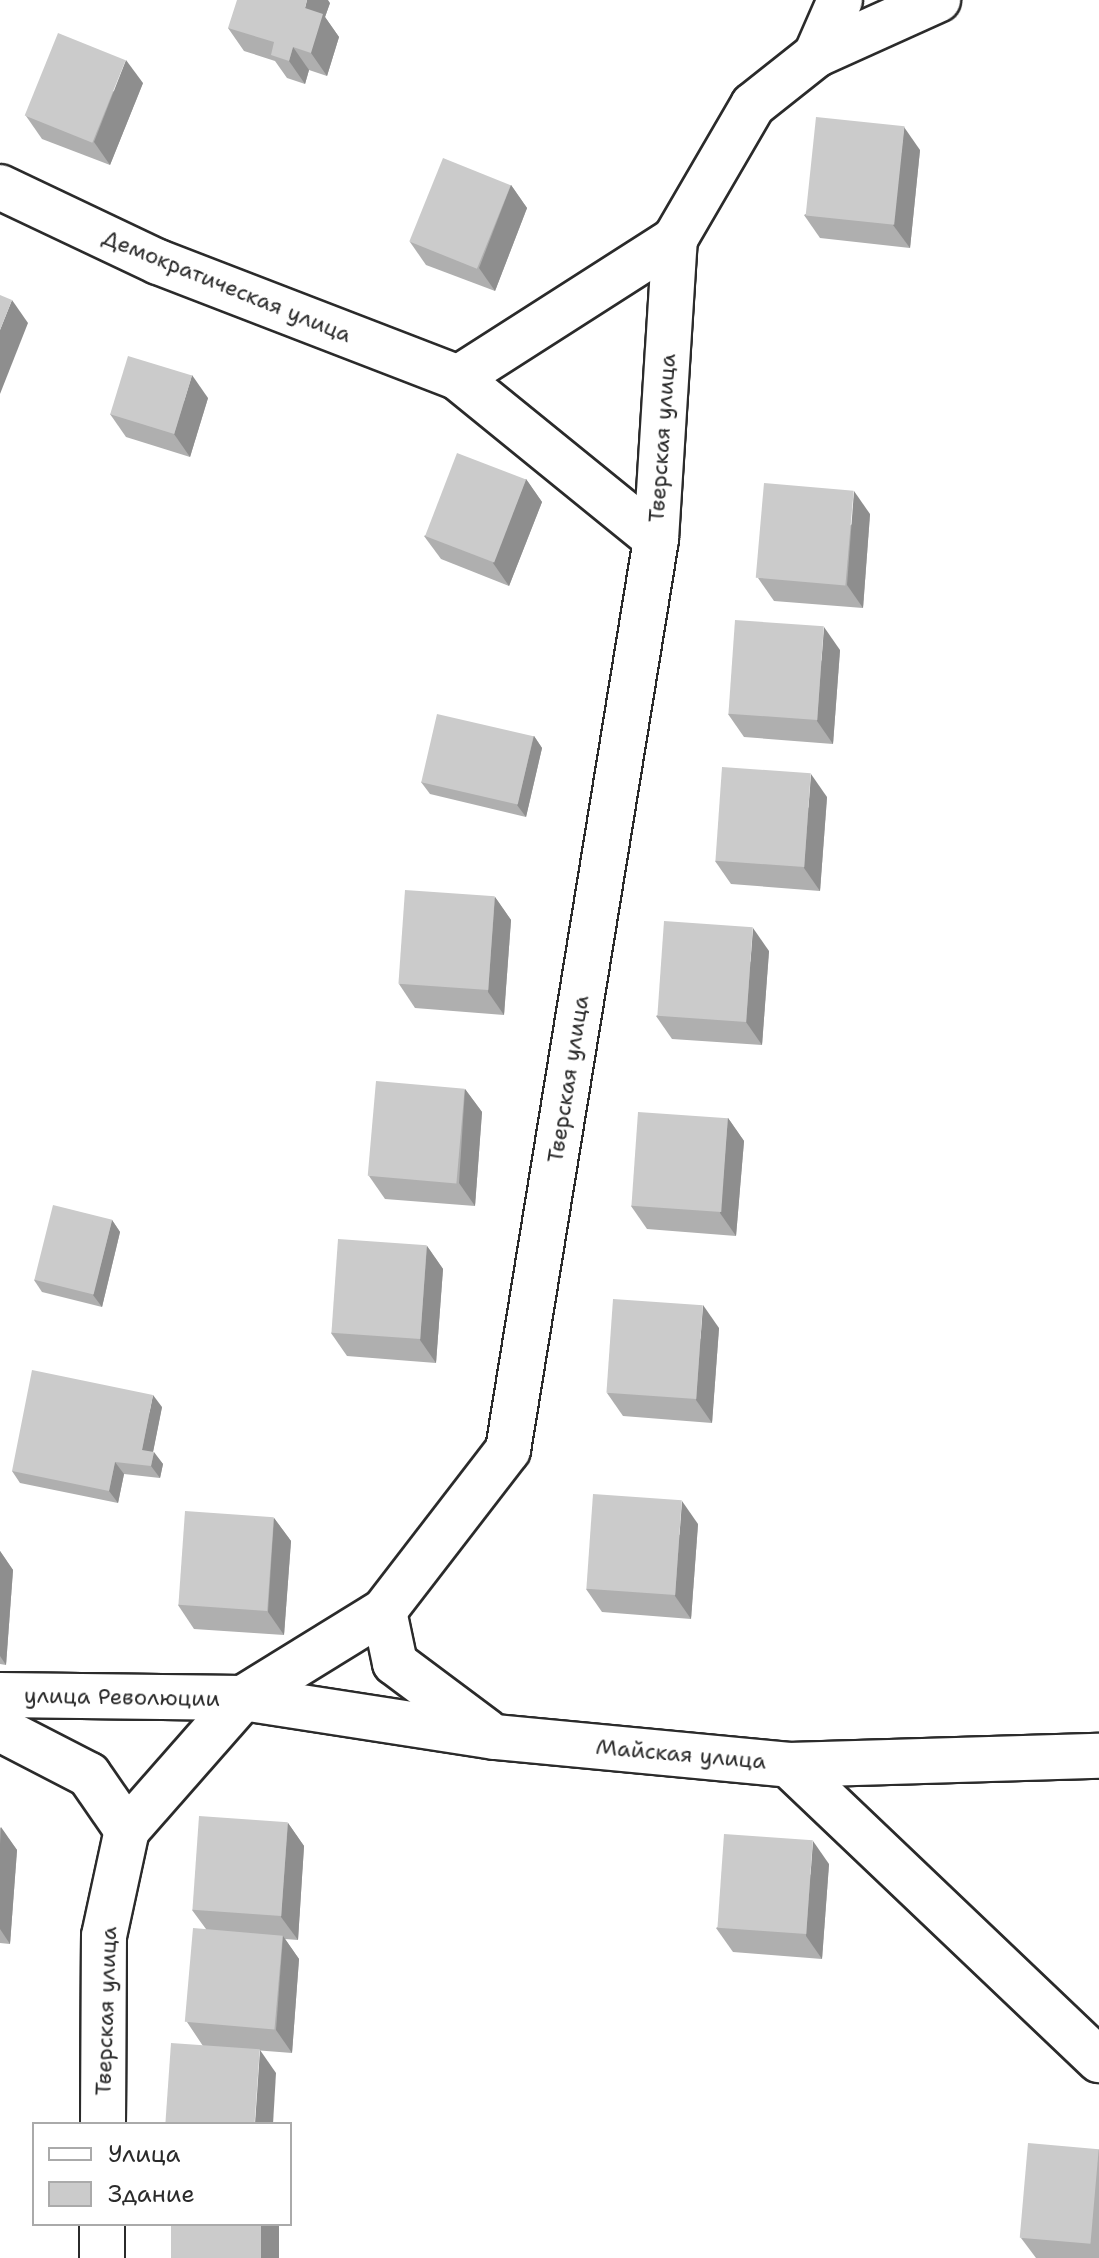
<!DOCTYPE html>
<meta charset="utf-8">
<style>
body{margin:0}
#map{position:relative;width:1099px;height:2258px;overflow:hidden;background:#fff;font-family:"Shantell Sans",sans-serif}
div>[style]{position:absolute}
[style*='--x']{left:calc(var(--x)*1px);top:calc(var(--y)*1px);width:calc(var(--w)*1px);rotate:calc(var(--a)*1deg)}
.roads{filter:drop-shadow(2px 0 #2b2b2b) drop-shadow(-2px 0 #2b2b2b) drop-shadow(0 2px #2b2b2b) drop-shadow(0 -2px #2b2b2b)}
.minor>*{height:44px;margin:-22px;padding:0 22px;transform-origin:22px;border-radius:22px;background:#fff}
.wall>*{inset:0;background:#afafaf}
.shaded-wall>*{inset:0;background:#8e8e8e;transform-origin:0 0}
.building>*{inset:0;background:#cbcbcb;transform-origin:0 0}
span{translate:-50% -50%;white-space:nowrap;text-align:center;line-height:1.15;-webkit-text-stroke:6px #fff;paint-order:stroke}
.street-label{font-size:22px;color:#2b2b2b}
.legend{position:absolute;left:32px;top:2122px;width:260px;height:104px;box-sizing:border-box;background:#fff;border:2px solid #aaa;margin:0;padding:10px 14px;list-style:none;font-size:24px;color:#2b2b2b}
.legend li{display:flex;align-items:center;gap:16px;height:40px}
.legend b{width:40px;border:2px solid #aaa}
</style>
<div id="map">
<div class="roads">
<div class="minor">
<i style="--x:816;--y:55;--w:60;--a:-66.4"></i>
<i style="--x:0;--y:187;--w:175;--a:25.4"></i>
<i style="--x:158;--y:262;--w:322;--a:21.1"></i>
<i style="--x:458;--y:378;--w:255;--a:39.1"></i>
<i style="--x:458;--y:378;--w:258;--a:-32.6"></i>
<i style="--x:384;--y:1611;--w:53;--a:78.1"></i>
<i style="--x:395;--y:1663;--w:114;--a:36.8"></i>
<i style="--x:0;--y:1695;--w:243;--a:0.7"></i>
<i style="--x:243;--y:1698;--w:255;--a:8.8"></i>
<i style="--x:495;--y:1737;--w:295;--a:5.4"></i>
<i style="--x:789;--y:1765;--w:428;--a:43.6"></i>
<i style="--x:0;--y:1729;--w:100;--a:27.3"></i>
<i style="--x:89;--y:1775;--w:67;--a:55.4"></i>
<i style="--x:789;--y:1765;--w:310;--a:-1.7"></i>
<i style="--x:103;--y:2124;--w:188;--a:-89.7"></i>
<i style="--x:104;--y:1936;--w:108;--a:-77.8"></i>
<i style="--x:127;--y:1830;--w:176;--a:-48.7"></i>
<i style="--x:243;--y:1698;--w:166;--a:-31.7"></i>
<i style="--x:384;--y:1611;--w:203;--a:-52.4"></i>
<i style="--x:508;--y:1450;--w:923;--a:-80.77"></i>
<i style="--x:656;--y:539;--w:301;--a:-86.4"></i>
<i style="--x:675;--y:239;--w:155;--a:-59.8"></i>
<i style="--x:753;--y:105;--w:80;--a:-38.4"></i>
<i style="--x:816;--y:55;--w:134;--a:-24.3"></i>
<i style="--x:102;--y:2258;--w:34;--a:-90"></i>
</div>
</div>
<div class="wall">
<i style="clip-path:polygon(330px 3px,325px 17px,339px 37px,327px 76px,309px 70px,305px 84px,287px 78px,275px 61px,244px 51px,228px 28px)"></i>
<i style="clip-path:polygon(143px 83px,110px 165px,42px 139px,26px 116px)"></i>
<i style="clip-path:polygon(920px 150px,910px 248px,820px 238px,804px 215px)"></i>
<i style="clip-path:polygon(511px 185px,527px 208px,495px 291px,426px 265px,410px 242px)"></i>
<i style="clip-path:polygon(208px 398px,190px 457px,126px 437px,110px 414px)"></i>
<i style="clip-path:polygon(526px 479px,542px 502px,509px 586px,441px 559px,424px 536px)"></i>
<i style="clip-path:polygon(870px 514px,863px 608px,774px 601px,758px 578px)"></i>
<i style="clip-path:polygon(840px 650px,833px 744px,744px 737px,728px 714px)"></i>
<i style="clip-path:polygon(534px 736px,542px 748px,526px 817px,430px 794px,421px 782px)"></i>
<i style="clip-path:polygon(827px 797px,820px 891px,731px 884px,715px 861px)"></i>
<i style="clip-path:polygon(495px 897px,511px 920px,504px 1015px,415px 1008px,399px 984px)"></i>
<i style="clip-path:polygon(769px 951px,762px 1045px,672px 1039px,656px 1016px)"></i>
<i style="clip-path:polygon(465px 1089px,482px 1112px,475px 1206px,385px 1199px,369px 1176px)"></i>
<i style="clip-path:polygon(728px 1118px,744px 1141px,736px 1236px,647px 1229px,631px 1206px)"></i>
<i style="clip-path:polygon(112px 1220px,120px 1232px,102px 1307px,42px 1292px,34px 1280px)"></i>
<i style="clip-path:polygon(427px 1246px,443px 1269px,436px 1363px,347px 1356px,331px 1333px)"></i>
<i style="clip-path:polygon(719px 1328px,712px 1423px,623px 1416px,607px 1393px)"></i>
<i style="clip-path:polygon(162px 1407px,153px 1452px,163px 1464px,160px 1478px,124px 1474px,118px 1503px,20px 1483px,12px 1471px)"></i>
<i style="clip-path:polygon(274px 1518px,291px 1541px,284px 1635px,194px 1629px,178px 1605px)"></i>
<i style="clip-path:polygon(698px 1524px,691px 1619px,602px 1612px,586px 1589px)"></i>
<i style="clip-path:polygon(0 1551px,13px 1570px,6px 1665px,0 1664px)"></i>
<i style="clip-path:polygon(288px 1823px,304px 1846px,298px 1940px,285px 1939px,299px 1959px,292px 2053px,203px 2046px,187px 2022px,206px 1929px,192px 1910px)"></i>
<i style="clip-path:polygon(0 1827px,17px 1850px,10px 1944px,0 1943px)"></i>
<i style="clip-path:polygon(829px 1864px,822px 1959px,733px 1952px,716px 1928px)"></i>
<i style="clip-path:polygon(1099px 2149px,1099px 2258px,1036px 2258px,1021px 2238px)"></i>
</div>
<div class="shaded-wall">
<i style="clip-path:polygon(307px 0,328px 0,330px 3px,325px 17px,339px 37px,327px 76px,311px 53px,305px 8px)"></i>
<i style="clip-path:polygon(293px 47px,309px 70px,305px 84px,289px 61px)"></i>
<i style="clip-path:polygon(126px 60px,143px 83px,110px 165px,94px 142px)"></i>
<i style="clip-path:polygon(904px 127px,920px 150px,910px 248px,893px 225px)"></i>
<i style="clip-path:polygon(511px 185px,527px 208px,495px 291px,479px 268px)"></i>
<i style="clip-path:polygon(12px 300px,28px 323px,0 394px,0 330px)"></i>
<i style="clip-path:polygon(192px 375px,208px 398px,190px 457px,174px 434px)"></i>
<i style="clip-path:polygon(526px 479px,542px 502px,509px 586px,493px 563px)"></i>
<i style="clip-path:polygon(854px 491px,870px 514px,863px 608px,847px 585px)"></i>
<i style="clip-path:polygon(824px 627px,840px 650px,833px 744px,817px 721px)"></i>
<i style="clip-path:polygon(534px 736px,542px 748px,526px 817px,517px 805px)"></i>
<i style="clip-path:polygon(811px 774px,827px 797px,820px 891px,804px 868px)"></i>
<i style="clip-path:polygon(495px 897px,511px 920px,504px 1015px,488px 992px)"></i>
<i style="clip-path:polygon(753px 928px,769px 951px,762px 1045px,746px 1022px)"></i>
<i style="clip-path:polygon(465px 1089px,482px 1112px,475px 1206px,459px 1183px)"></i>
<i style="clip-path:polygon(728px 1118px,744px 1141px,736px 1236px,720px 1213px)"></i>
<i style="clip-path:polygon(112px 1220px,120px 1232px,102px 1307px,93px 1295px)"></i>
<i style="clip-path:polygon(427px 1246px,443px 1269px,436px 1363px,420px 1340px)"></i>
<i style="clip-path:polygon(703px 1305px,719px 1328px,712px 1423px,696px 1400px)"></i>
<i style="clip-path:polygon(153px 1395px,162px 1407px,151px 1462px,142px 1450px)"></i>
<i style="clip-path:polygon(154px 1452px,163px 1464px,160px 1478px,151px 1466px)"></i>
<i style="clip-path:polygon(115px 1462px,124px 1474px,118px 1503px,109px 1491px)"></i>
<i style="clip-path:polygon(682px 1501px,698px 1524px,691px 1619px,675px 1596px)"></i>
<i style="clip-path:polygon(274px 1518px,291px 1541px,284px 1635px,268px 1612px)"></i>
<i style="clip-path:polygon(0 1551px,13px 1570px,6px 1665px,0 1656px)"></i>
<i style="clip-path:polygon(288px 1823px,304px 1846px,298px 1940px,281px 1917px)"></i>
<i style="clip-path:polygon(1px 1827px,17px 1850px,10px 1944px,0 1929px,0 1844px)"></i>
<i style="clip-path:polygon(813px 1841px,829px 1864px,822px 1959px,806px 1936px)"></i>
<i style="clip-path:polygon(283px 1936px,299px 1959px,292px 2053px,276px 2030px)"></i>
<i style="clip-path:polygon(260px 2050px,276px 2073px,273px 2124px,255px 2124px)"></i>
<i style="left:261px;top:2224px;width:18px;height:34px"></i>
</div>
<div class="building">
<i style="clip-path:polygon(237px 0,307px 0,305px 8px,323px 14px,311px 53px,293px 47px,289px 61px,271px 55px,274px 42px,228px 28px)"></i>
<i style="left:58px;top:33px;width:73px;height:89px;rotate:22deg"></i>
<i style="left:816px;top:117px;width:89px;height:99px;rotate:6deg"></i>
<i style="left:443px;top:158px;width:73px;height:90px;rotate:22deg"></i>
<i style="clip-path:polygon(0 295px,12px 300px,0 330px)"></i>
<i style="left:128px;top:356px;width:67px;height:61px;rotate:17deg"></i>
<i style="left:457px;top:453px;width:74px;height:89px;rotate:21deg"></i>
<i style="left:764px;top:483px;width:90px;height:95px;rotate:5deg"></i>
<i style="left:735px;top:620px;width:89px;height:94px;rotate:4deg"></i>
<i style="left:437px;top:714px;width:99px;height:70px;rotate:13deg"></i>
<i style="left:722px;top:767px;width:89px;height:94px;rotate:4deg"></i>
<i style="left:405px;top:890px;width:90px;height:94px;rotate:4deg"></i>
<i style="left:664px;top:921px;width:89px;height:95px;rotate:4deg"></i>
<i style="left:376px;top:1081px;width:89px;height:95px;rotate:5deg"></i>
<i style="left:638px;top:1112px;width:90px;height:94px;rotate:4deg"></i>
<i style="left:53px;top:1205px;width:61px;height:77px;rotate:14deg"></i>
<i style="left:338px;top:1239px;width:89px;height:94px;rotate:4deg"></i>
<i style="left:613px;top:1299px;width:90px;height:94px;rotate:4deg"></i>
<i style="clip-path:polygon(32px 1370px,153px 1395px,142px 1450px,154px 1452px,151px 1466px,115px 1462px,109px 1491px,12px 1471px)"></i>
<i style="left:593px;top:1494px;width:89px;height:95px;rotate:4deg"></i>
<i style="left:185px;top:1511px;width:89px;height:94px;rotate:4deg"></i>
<i style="left:199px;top:1816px;width:89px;height:94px;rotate:4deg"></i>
<i style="left:724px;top:1834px;width:89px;height:94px;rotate:4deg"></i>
<i style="left:193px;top:1928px;width:90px;height:94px;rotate:5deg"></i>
<i style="left:171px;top:2043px;width:89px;height:81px;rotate:4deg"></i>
<i style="left:1028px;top:2143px;width:71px;height:95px;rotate:5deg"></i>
<i style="left:171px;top:2224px;width:90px;height:34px"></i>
</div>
<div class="street-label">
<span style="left:227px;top:286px;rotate:22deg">Демократическая улица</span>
<span style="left:662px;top:438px;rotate:-86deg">Тверская улица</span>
<span style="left:568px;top:1079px;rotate:-81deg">Тверская улица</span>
<span style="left:122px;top:1697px;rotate:1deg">улица Революции</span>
<span style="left:681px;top:1754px;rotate:5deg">Майская улица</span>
<span style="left:106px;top:2011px;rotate:-88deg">Тверская улица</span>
</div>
<ul class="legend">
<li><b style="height:10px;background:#fff"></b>Улица</li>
<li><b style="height:22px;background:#cbcbcb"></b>Здание</li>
</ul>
</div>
